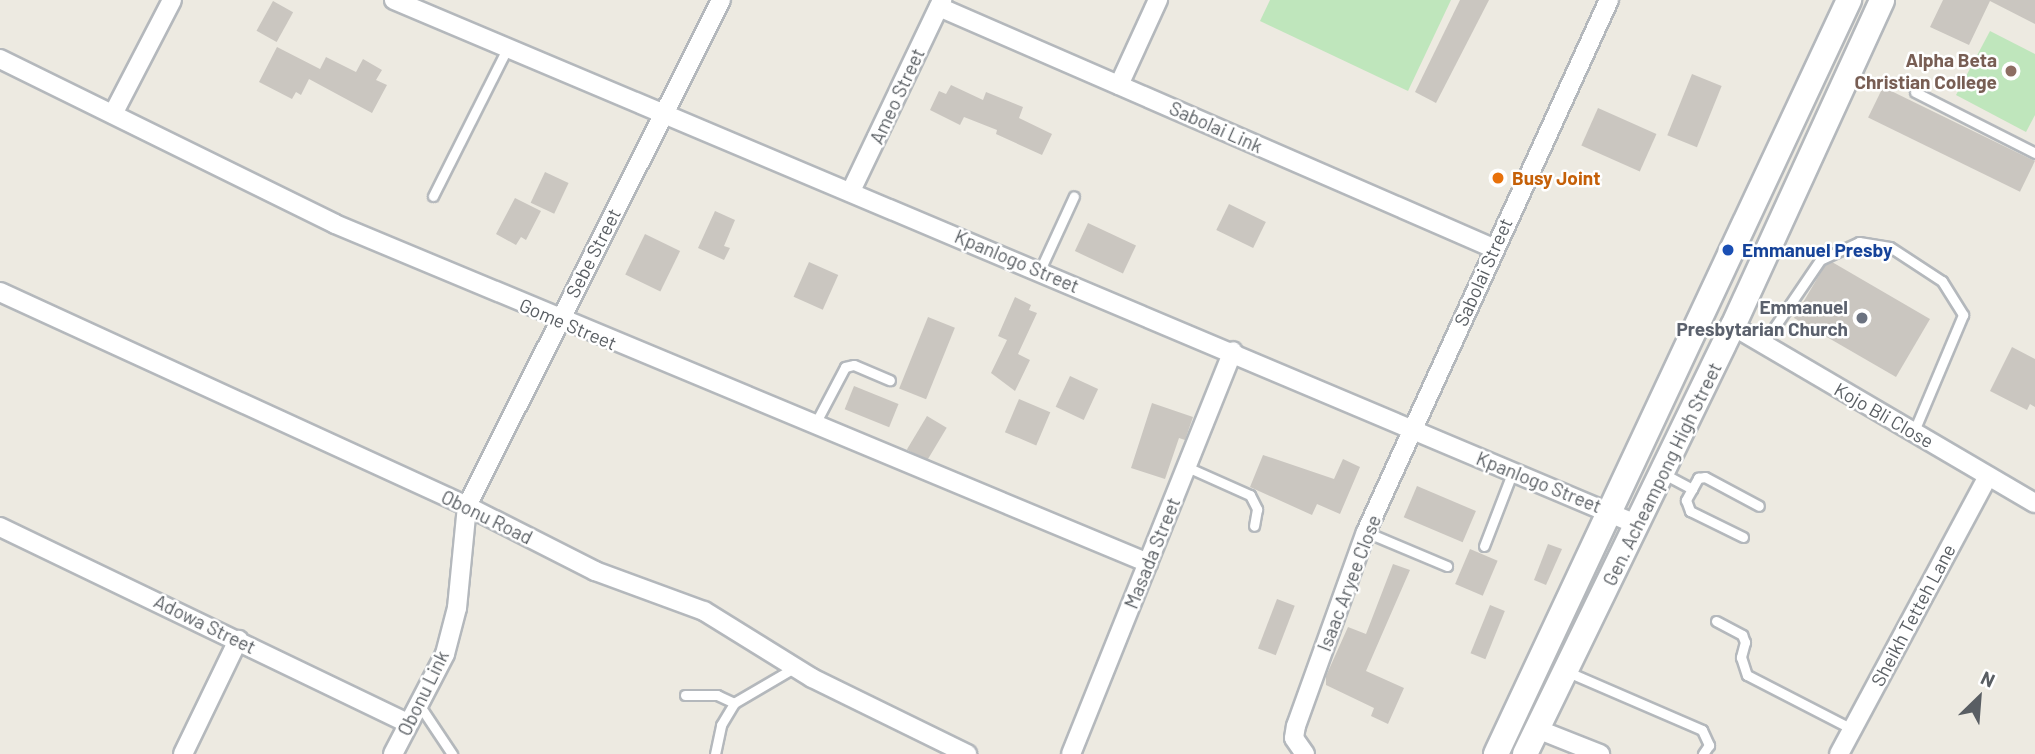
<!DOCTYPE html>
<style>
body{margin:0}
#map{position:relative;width:2035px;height:754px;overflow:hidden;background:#edeae1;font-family:Barlow,sans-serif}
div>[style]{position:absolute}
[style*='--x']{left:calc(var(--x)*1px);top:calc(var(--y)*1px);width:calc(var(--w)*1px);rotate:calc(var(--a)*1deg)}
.green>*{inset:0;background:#bfe6bc}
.building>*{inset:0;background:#cac6c0;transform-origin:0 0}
.roads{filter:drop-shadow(2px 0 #b4b8bc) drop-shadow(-2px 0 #b4b8bc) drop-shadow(0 2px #b4b8bc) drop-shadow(0 -2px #b4b8bc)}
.service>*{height:9px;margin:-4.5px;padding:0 4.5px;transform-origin:4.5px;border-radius:4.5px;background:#fff}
.minor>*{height:18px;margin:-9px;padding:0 9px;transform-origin:9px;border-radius:9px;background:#fff}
.secondary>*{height:24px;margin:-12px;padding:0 12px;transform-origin:12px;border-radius:12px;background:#fff}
.dots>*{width:19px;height:19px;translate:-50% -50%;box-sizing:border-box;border:4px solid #fff;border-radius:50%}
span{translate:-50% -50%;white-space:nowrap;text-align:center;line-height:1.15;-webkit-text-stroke:5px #fff;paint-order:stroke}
.education-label{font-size:19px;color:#785e54;font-weight:700}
.right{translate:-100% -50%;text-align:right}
.street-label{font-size:19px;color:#595e63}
.food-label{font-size:19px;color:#c56008;font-weight:700}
.left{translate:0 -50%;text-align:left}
.transit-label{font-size:19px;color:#164399;font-weight:700}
.worship-label{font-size:19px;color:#5b616d;font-weight:700}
.north{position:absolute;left:1944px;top:663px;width:70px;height:70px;-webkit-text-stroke:5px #fff;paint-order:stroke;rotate:25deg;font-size:19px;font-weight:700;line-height:28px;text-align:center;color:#595e63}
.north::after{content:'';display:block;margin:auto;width:24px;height:32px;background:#595e63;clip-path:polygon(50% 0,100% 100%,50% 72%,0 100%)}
</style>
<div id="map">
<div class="green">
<i style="clip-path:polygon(1270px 0,1451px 0,1408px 91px,1260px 21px)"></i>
<i style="clip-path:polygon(1990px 31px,2035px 54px,2035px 115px,2026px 132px,1956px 95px)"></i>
</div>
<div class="building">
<i style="clip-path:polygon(1460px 0,1489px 0,1436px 103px,1415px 92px)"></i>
<i style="clip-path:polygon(1943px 0,2035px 0,2035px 24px,1990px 1px,1969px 45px,1930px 27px)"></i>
<i style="left:273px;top:1px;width:23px;height:34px;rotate:29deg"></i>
<i style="clip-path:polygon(277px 47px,320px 69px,326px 57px,356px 72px,363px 59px,382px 70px,376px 80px,387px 85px,372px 113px,309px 79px,301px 95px,296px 92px,292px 99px,259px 82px)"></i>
<i style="left:1692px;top:74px;width:32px;height:66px;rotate:22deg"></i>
<i style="clip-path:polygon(951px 85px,983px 100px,986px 92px,1023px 107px,1019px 118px,1052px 134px,1042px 155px,996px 134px,997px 130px,964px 117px,960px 125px,930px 110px,939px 91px,946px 94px)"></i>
<i style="left:1883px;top:87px;width:169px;height:34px;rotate:26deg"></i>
<i style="left:1598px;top:108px;width:64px;height:41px;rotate:24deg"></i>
<i style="left:545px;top:172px;width:26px;height:34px;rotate:25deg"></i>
<i style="clip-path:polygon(515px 198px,541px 211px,526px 240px,521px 237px,516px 245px,496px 234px)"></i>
<i style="left:1229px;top:204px;width:41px;height:29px;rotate:26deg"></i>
<i style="clip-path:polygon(715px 211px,735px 220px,724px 246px,730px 248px,724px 260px,698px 248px)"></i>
<i style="left:1088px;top:223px;width:53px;height:31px;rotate:25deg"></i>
<i style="left:645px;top:234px;width:39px;height:45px;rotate:26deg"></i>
<i style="left:809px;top:262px;width:32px;height:38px;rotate:24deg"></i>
<i style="clip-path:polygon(1832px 262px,1930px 319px,1896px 377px,1794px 318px,1825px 265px)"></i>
<i style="clip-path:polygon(1015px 297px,1031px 305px,1029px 310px,1037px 313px,1018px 354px,1030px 360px,1015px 391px,991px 373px,1007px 340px,998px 336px)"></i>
<i style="left:928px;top:317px;width:29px;height:77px;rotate:22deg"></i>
<i style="clip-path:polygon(2012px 347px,2035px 359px,2035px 407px,2030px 404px,2027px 410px,1990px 391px)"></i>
<i style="left:1070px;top:376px;width:31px;height:34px;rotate:25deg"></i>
<i style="left:854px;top:386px;width:48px;height:25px;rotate:22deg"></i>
<i style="left:1019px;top:399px;width:34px;height:36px;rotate:23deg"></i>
<i style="clip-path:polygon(1152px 403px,1193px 417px,1185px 440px,1179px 438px,1165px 479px,1131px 468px)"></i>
<i style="left:927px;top:416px;width:23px;height:39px;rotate:31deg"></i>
<i style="clip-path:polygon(1263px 455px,1334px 479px,1343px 459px,1360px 467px,1340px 514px,1317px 504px,1312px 515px,1250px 487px)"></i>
<i style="left:1417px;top:486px;width:64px;height:34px;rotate:23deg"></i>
<i style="clip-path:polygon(1548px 544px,1562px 549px,1546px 585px,1534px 580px)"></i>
<i style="left:1470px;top:549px;width:30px;height:38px;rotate:23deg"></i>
<i style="clip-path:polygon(1393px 564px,1410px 570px,1366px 671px,1404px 688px,1388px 724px,1371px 716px,1374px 708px,1326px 685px,1326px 676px,1348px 627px,1366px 634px)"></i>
<i style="left:1277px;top:599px;width:19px;height:53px;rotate:21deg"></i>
<i style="left:1490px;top:605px;width:16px;height:52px;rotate:22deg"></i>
</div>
<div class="roads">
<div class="service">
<i style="--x:1915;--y:92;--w:135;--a:26.9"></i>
<i style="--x:433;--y:196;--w:167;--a:-63.3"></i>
<i style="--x:1040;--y:270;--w:81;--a:-65.3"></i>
<i style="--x:1763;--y:344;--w:102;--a:-55.8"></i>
<i style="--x:1820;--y:260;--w:43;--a:-24.8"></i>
<i style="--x:1859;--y:242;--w:31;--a:9"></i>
<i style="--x:1890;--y:247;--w:62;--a:33.2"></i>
<i style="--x:1942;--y:281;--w:40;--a:58"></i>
<i style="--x:1963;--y:315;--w:126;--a:112.9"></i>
<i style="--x:815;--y:424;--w:64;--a:-62.2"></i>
<i style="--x:845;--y:367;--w:9;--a:-13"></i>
<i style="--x:854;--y:365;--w:39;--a:23"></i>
<i style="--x:1187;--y:467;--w:69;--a:24"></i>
<i style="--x:1250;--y:495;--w:16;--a:63"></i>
<i style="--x:1257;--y:509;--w:17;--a:100"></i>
<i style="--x:1664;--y:474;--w:32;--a:28"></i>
<i style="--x:1692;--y:489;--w:13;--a:119"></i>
<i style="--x:1686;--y:500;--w:12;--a:70"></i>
<i style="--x:1690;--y:511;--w:59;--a:26.1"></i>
<i style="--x:1692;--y:489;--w:13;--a:-61"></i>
<i style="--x:1698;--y:478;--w:7;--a:-8"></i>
<i style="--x:1705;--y:477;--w:61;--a:28.2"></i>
<i style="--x:1366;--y:532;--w:88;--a:22.8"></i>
<i style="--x:1484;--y:546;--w:80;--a:-68.9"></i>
<i style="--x:1716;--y:621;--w:30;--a:28"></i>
<i style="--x:1742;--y:635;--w:8;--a:67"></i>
<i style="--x:1745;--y:642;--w:16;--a:105"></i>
<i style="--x:1741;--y:657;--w:19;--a:72"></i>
<i style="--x:1747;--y:675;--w:118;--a:27.2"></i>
<i style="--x:1568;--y:672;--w:146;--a:23.4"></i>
<i style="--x:1702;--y:730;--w:17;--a:65"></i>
<i style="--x:1709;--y:745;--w:11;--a:124"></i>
<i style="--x:685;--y:695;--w:32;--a:0"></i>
<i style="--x:717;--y:695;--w:19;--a:25"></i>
<i style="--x:420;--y:706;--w:58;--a:56.3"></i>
<i style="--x:715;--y:754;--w:30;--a:-78"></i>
<i style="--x:721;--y:725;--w:26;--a:-59"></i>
<i style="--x:734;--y:703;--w:69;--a:-30.3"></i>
</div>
<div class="minor">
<i style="--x:394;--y:0;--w:1350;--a:22.88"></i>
<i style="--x:939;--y:7;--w:604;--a:23.51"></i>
<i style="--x:0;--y:59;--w:373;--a:26.2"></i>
<i style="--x:335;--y:224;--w:881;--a:22.63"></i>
<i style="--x:1119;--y:85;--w:94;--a:-65.4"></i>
<i style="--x:113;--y:114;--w:128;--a:-62.6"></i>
<i style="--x:851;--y:191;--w:212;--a:-64.5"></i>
<i style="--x:0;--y:292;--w:514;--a:24.62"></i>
<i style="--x:467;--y:506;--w:144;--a:26.9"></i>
<i style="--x:595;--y:571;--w:116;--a:20.2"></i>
<i style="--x:704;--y:611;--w:127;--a:31.8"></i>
<i style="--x:812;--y:678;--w:173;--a:26.1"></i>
<i style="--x:1733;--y:326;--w:350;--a:30.4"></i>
<i style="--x:0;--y:527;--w:453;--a:25.7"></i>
<i style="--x:1537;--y:729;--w:68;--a:21.6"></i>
<i style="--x:183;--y:754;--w:127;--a:-64.2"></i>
<i style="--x:393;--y:754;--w:113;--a:-62.5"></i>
<i style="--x:445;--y:654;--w:48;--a:-75.4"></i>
<i style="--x:457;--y:608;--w:102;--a:-84.4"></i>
<i style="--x:467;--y:506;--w:566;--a:-63.34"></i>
<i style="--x:1071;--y:754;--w:434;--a:-68.1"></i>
<i style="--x:1305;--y:754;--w:19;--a:-125"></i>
<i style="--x:1294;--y:738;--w:12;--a:-81"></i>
<i style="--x:1296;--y:726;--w:206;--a:-70.2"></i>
<i style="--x:1366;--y:532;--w:585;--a:-65.45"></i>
<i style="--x:1839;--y:754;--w:315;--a:-61.8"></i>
</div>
<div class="secondary">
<i style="--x:1496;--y:754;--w:833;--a:-64.91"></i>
<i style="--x:1525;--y:754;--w:476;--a:-64.1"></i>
<i style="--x:1733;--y:326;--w:358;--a:-65.4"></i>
</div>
</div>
<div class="dots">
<i style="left:2011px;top:71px;background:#8d6e63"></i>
<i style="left:1498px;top:178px;background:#e8710a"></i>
<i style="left:1728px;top:250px;background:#1a4fb4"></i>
<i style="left:1862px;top:318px;background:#6b7280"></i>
</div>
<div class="education-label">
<span class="right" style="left:1997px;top:71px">Alpha Beta<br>Christian College</span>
</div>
<div class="street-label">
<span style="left:897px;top:96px;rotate:-65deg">Ameo Street</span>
<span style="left:1216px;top:127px;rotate:24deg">Sabolai Link</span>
<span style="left:593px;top:253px;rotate:-63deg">Sebe Street</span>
<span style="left:1017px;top:261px;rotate:23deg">Kpanlogo Street</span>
<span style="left:1483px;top:272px;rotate:-66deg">Sabolai Street</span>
<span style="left:568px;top:324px;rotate:23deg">Gome Street</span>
<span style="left:1884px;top:415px;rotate:30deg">Kojo Bli Close</span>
<span style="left:1662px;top:474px;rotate:-64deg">Gen. Acheampong High Street</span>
<span style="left:1539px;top:482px;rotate:22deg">Kpanlogo Street</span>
<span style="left:487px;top:517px;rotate:26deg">Obonu Road</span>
<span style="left:1152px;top:553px;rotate:-68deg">Masada Street</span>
<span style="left:1349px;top:583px;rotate:-69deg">Isaac Aryee Close</span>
<span style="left:1913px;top:615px;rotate:-62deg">Sheikh Tetteh Lane</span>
<span style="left:205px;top:624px;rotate:26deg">Adowa Street</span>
<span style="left:423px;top:693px;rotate:-64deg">Obonu Link</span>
</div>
<div class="food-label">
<span class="left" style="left:1512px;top:178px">Busy Joint</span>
</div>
<div class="transit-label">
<span class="left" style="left:1742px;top:250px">Emmanuel Presby</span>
</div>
<div class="worship-label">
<span class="right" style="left:1848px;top:318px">Emmanuel<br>Presbytarian Church</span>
</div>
<div class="north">N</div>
</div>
